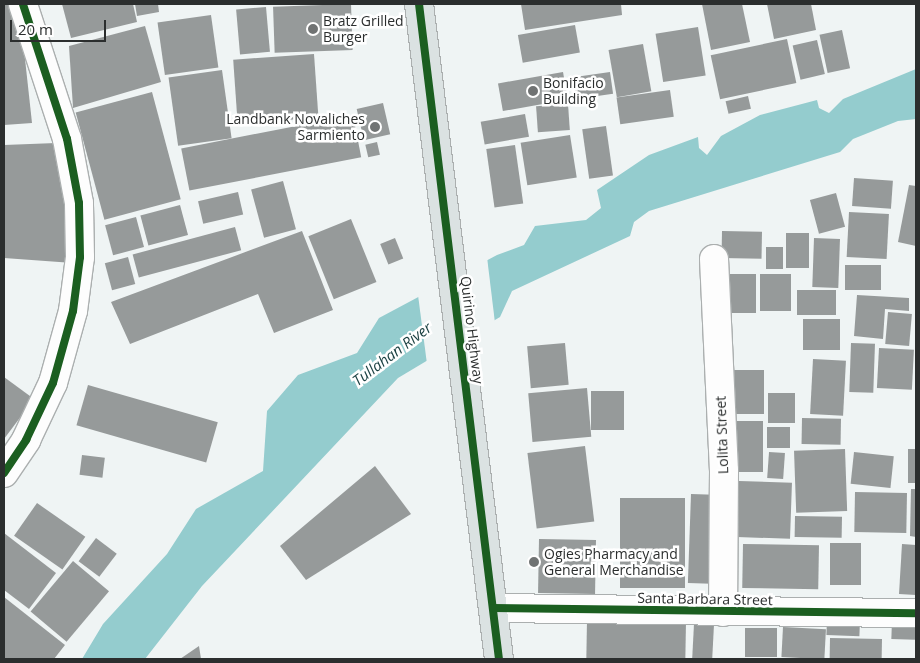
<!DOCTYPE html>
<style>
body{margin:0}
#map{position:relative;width:920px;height:663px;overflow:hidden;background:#eff4f4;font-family:"Open Sans",sans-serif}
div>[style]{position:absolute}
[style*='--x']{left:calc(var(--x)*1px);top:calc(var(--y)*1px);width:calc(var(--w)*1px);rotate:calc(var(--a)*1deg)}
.water>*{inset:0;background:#94ccce}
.pier>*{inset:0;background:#eff4f4}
.building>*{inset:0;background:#969a9a;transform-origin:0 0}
.roads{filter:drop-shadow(1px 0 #abafaf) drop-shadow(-1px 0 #abafaf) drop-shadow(0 1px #abafaf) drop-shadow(0 -1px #abafaf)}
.street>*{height:28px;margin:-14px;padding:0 14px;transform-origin:14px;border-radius:14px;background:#fdfdfd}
.secondary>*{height:28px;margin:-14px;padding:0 14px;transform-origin:14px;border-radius:14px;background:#fdfdfd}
.primary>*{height:28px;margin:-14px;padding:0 14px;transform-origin:14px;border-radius:14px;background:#dbe2e2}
.cycleway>*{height:8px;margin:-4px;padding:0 4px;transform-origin:4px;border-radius:4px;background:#1b5e20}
.dots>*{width:14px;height:14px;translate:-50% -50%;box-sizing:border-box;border:2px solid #fff;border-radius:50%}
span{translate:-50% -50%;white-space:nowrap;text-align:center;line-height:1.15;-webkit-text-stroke:5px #fff;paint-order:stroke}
.poi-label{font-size:14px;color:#2b2e2e}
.left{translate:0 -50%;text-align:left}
.right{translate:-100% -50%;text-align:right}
.street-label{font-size:14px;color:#2b2e2e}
.water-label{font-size:15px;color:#193f40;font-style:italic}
.frame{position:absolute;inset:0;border:5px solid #2b2e2e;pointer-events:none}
.scale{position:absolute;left:10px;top:20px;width:96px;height:22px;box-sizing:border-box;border:2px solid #2b2e2e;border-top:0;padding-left:6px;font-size:15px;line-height:18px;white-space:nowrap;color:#2b2e2e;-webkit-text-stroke:4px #fff;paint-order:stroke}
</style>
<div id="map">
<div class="water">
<i style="clip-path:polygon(916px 69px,916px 119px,898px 121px,853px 139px,840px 152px,649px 211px,634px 222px,630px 236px,512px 291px,500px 317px,398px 378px,202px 586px,145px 659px,82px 659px,103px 624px,167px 554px,196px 509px,263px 471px,267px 411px,298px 375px,357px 353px,379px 318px,497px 255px,524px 245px,535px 226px,586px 220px,601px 208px,597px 190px,649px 155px,698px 137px,699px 148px,707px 155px,721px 136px,760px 115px,817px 100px,819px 108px,829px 113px,843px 99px)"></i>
</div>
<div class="pier">
<i style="clip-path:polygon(487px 257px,495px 323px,427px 364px,418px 295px)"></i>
</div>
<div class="building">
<i style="clip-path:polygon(4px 4px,19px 4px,32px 123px,4px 125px)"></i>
<i style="clip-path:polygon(62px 4px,133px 4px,137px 22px,71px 38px)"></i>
<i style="clip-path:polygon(135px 4px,158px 4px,159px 12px,137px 16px)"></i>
<i style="left:351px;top:4px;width:46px;height:78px;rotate:88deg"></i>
<i style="clip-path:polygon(521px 4px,621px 4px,622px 15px,525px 30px)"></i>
<i style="clip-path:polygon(702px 4px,742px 4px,750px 42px,711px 50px)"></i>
<i style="clip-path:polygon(767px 4px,811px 4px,816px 30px,774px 39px)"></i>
<i style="left:266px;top:7px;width:45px;height:30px;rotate:85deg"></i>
<i style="left:211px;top:15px;width:53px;height:54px;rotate:82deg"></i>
<i style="left:575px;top:25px;width:28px;height:58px;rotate:80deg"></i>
<i style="clip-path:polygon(145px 26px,161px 82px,73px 108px,69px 46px)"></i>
<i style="left:698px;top:27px;width:49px;height:43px;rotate:81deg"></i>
<i style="left:842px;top:30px;width:39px;height:23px;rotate:78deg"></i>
<i style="left:787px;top:39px;width:45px;height:78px;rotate:78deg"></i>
<i style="left:817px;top:40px;width:35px;height:25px;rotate:77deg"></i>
<i style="left:643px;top:44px;width:48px;height:35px;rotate:80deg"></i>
<i style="left:314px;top:54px;width:64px;height:81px;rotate:86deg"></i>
<i style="left:222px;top:70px;width:69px;height:54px;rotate:82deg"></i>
<i style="left:563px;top:72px;width:28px;height:66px;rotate:80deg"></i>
<i style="left:610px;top:72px;width:22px;height:37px;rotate:82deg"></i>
<i style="left:670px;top:90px;width:27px;height:54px;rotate:82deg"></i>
<i style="left:152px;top:92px;width:111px;height:79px;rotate:75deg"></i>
<i style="left:748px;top:96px;width:13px;height:23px;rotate:77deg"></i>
<i style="left:383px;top:103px;width:32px;height:27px;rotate:77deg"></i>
<i style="left:568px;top:104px;width:26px;height:32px;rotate:86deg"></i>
<i style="left:525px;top:114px;width:23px;height:45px;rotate:80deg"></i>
<i style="left:353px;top:115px;width:43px;height:175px;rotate:79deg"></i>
<i style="left:606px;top:126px;width:50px;height:24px;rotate:82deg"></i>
<i style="left:570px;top:135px;width:43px;height:50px;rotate:81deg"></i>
<i style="left:377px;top:142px;width:13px;height:12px;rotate:77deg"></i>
<i style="clip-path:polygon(56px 143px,73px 263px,4px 258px,4px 145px)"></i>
<i style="left:515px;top:145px;width:59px;height:29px;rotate:82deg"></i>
<i style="left:854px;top:178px;width:39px;height:28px;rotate:4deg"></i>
<i style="left:283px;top:181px;width:50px;height:33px;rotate:75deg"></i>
<i style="clip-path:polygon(909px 185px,916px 186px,916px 246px,898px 242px)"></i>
<i style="left:238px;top:192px;width:23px;height:41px;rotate:77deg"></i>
<i style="left:836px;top:193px;width:35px;height:27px;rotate:75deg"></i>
<i style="left:180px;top:205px;width:31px;height:41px;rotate:75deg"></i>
<i style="left:849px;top:212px;width:40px;height:45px;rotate:3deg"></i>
<i style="left:136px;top:217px;width:31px;height:32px;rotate:75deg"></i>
<i style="left:351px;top:219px;width:68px;height:46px;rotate:68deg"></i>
<i style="left:235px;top:227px;width:24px;height:106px;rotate:75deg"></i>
<i style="clip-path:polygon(302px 231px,333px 310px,274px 333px,258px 294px,130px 344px,111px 302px)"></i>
<i style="left:722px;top:231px;width:40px;height:27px;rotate:1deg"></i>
<i style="left:786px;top:233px;width:23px;height:35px"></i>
<i style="left:395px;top:238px;width:22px;height:16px;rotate:68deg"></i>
<i style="left:814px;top:238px;width:26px;height:49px;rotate:2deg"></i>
<i style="left:766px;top:247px;width:17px;height:22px"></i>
<i style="left:128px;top:257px;width:28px;height:24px;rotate:75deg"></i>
<i style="left:845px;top:265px;width:36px;height:25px"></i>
<i style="left:721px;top:274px;width:35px;height:39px"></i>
<i style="left:760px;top:274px;width:31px;height:37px"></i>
<i style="left:797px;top:290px;width:39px;height:25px"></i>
<i style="clip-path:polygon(857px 295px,909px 298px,909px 311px,885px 309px,883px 339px,854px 336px)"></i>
<i style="left:888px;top:312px;width:24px;height:32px;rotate:5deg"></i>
<i style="left:803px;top:319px;width:37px;height:31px"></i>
<i style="left:565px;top:343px;width:42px;height:38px;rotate:85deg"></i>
<i style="left:851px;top:343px;width:24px;height:49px;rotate:2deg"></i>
<i style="left:879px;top:348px;width:35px;height:40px;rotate:3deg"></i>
<i style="left:813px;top:359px;width:33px;height:55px;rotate:3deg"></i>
<i style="left:731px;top:370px;width:33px;height:44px"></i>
<i style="clip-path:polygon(4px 377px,34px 399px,4px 439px)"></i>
<i style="left:88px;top:385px;width:135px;height:42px;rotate:16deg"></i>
<i style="left:587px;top:388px;width:49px;height:59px;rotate:85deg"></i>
<i style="left:591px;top:391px;width:33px;height:39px"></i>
<i style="left:768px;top:393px;width:27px;height:30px"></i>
<i style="left:802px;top:418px;width:39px;height:26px;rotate:1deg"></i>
<i style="left:731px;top:421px;width:32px;height:51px"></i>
<i style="left:767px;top:427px;width:23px;height:21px"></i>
<i style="left:585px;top:446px;width:76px;height:58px;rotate:83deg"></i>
<i style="left:845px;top:449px;width:62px;height:51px;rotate:88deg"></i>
<i style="left:908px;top:449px;width:8px;height:34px"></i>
<i style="left:769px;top:452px;width:16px;height:26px;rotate:4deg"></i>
<i style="left:854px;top:452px;width:40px;height:32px;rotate:6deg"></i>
<i style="left:82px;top:455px;width:23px;height:20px;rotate:7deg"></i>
<i style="clip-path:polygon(375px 466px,411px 514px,306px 580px,280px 546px)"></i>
<i style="left:739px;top:481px;width:53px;height:56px;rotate:2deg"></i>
<i style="clip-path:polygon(911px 489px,916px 489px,916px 537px,910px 536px)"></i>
<i style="left:855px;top:492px;width:52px;height:40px;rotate:1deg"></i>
<i style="left:691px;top:494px;width:31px;height:89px;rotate:2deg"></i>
<i style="left:620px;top:498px;width:65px;height:90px"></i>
<i style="left:37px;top:503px;width:59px;height:40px;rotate:35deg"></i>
<i style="left:795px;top:516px;width:47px;height:21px;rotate:1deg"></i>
<i style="clip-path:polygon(4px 533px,56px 573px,29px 609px,4px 590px)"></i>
<i style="left:96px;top:538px;width:26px;height:29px;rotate:37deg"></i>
<i style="left:539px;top:539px;width:57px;height:54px;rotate:1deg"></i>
<i style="left:830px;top:543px;width:31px;height:42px"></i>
<i style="left:743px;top:544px;width:76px;height:44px;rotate:1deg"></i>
<i style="clip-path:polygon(902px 544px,916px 545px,916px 595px,899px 594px)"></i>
<i style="left:73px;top:561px;width:47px;height:66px;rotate:40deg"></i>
<i style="clip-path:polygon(4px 597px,65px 645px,54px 659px,4px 659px)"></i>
<i style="left:827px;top:618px;width:33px;height:17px;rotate:2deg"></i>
<i style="left:587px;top:620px;width:99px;height:39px;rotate:1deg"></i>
<i style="left:892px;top:620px;width:24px;height:19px;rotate:2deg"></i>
<i style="left:694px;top:624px;width:20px;height:35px;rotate:3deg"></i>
<i style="left:783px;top:627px;width:43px;height:30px;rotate:3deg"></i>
<i style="left:745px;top:628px;width:32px;height:29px"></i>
<i style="left:830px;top:638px;width:52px;height:21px;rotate:1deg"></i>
<i style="clip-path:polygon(199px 646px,201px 659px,180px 659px)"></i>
</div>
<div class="roads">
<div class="street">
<i style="--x:714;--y:259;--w:212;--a:87.3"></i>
<i style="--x:724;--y:471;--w:141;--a:90.4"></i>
<i style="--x:493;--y:608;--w:423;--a:0.7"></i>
</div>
<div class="secondary">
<i style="--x:4;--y:473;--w:40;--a:-56"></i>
<i style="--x:26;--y:440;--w:63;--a:-64.7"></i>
<i style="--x:53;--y:383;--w:75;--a:-74.5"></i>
<i style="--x:73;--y:311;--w:54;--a:-82.6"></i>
<i style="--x:80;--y:257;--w:54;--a:-91.1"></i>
<i style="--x:79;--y:203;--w:65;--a:-100.6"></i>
<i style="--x:67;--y:139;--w:142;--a:-108.1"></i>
</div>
<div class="primary">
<i style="--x:419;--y:4;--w:660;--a:83.04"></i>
</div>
</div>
<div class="cycleway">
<i style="--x:419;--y:4;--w:660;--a:83.04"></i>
<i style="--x:4;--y:473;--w:40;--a:-56"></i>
<i style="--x:26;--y:440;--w:63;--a:-64.7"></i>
<i style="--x:53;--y:383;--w:75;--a:-74.5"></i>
<i style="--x:73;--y:311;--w:54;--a:-82.6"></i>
<i style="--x:80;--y:257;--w:54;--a:-91.1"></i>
<i style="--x:79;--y:203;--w:65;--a:-100.6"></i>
<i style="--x:67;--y:139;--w:142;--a:-108.1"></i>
<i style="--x:493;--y:608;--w:423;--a:0.7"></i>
</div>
<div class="dots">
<i style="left:313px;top:29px;background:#707373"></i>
<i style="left:533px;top:91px;background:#707373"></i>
<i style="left:375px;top:127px;background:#707373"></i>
<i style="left:534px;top:562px;background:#707373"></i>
</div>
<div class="poi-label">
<span class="left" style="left:323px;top:29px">Bratz Grilled<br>Burger</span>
<span class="left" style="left:543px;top:91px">Bonifacio<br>Building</span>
<span class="right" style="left:365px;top:127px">Landbank Novaliches<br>Sarmiento</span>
<span class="left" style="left:544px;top:562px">Ogies Pharmacy and<br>General Merchandise</span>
</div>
<div class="street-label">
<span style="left:472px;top:330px;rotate:83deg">Quirino Highway</span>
<span style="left:722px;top:435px;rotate:-92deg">Lolita Street</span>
<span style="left:705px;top:599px;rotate:1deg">Santa Barbara Street</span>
</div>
<div class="water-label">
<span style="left:392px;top:354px;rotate:-37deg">Tullahan River</span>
</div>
<div class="frame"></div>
<div class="scale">20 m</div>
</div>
